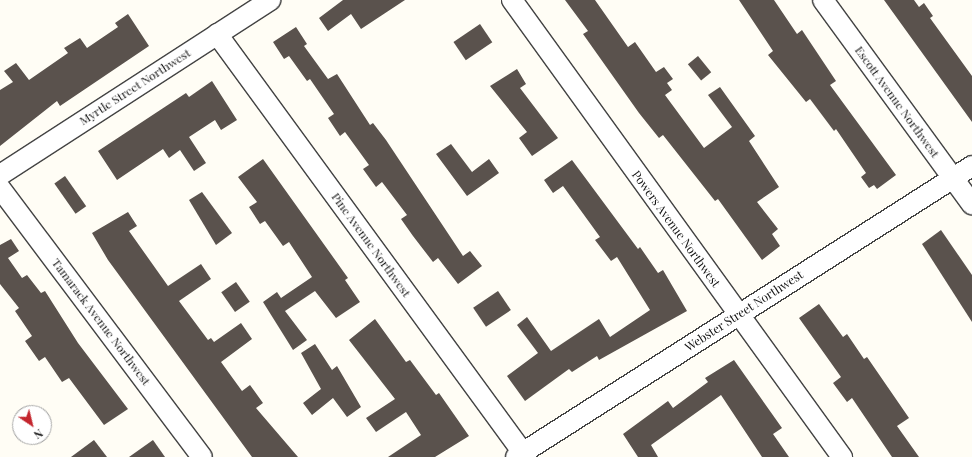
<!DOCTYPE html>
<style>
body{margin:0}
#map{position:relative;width:972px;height:457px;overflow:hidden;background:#fffdf5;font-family:"Playfair Display",serif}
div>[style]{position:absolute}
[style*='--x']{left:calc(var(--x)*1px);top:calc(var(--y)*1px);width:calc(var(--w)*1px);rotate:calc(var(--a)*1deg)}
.building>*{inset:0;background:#5a524d;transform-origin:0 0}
.roads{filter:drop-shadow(1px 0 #444) drop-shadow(-1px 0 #444) drop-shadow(0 1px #444) drop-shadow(0 -1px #444)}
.street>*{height:20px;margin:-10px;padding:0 10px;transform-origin:10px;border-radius:10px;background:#fff}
span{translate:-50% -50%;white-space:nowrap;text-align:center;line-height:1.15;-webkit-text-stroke:4px #fff;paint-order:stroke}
.street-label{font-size:12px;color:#111}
.north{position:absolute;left:12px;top:405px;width:40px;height:40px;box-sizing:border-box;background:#fff;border:1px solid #a0a0a0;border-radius:50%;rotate:145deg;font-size:11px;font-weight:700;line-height:16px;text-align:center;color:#111}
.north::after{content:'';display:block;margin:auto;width:14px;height:18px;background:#c4262e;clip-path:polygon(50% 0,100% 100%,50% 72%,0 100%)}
</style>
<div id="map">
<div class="building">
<i style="clip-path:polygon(343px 0,405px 0,361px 29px,351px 14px,328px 31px,319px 18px)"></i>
<i style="clip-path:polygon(565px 0,595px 0,628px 47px,635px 42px,656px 72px,664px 67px,673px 79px,667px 83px,672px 90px,665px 95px,704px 148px,732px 127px,708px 95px,720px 87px,755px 136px,749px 141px,779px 187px,757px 202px,778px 229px,772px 234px,780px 246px,762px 260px,718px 199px,715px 201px,663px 135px,659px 138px,639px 113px,583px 34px,588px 31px)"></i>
<i style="clip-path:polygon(739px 0,774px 0,797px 34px,802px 30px,836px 81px,830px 85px,896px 175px,877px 189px,874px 185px,869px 188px,861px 177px,866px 173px,836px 129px,834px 131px,810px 99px,806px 102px,768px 55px,773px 51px)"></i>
<i style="clip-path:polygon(884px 0,914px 0,919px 7px,924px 3px,933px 16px,930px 18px,972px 76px,972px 122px)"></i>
<i style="clip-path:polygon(128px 14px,149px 46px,60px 106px,57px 101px,0 146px,0 90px,13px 82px,4px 71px,16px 63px,29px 80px,68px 53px,64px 48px,80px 38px,87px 48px,118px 27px,115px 23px)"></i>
<i style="left:480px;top:24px;width:22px;height:32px;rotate:56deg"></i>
<i style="clip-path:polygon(296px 27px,307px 44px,304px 46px,328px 79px,337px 74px,370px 125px,373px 123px,386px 140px,463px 256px,470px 251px,482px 266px,458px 284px,438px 258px,433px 262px,413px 236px,401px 219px,407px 215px,382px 182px,376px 187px,363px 169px,369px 165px,345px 132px,340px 136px,328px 118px,334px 114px,310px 79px,307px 81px,289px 56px,284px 59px,273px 42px)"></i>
<i style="left:698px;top:56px;width:21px;height:13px;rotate:51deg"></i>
<i style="clip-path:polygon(517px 69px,526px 84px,520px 88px,558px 138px,532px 156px,519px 138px,527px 132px,490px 86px)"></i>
<i style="clip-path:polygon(212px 81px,237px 120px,221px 130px,215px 120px,189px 137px,206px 163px,194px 171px,180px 150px,169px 158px,163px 149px,117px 180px,98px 151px,186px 93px,189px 97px)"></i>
<i style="clip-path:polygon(451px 144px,472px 172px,489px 159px,499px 173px,467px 196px,436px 154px)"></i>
<i style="clip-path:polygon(263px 159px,348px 278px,345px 280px,360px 302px,336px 318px,315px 291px,285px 311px,307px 340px,293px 350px,263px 302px,277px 292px,281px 298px,312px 277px,289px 242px,283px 246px,265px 221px,260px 224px,249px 207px,257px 202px,238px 177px)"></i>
<i style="clip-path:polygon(572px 160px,638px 249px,640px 247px,658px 273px,663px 270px,687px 311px,599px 360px,597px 356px,572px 372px,569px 369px,525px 401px,507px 376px,538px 353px,517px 325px,527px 317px,551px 351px,599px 319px,610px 337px,650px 310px,617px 257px,611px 261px,595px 240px,600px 237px,563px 186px,553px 193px,544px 180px)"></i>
<i style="left:65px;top:176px;width:37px;height:13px;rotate:55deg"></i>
<i style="clip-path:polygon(202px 192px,232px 233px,216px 245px,189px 200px)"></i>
<i style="clip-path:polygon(128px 212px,137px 226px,129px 231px,168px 286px,201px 264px,211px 279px,179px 301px,208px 340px,211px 338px,214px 342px,241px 323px,252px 339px,221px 362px,242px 391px,250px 385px,263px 403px,256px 408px,298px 457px,252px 457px,108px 260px,92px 233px)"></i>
<i style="clip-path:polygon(941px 230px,972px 275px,972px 322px,922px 244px)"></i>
<i style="clip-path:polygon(11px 239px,19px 251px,8px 258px,22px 278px,27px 275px,41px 293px,45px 291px,78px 343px,128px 409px,104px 425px,69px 378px,62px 382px,45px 357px,39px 361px,25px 341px,32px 336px,15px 311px,19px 308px,0 284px,0 245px)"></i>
<i style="left:236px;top:282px;width:24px;height:18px;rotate:55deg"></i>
<i style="left:498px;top:291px;width:23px;height:30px;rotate:56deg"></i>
<i style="clip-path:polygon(819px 304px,843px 337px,847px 334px,864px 359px,867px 357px,909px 418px,897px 426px,919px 457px,892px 457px,852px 398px,847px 402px,833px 383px,841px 377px,799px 318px)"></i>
<i style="clip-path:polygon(375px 319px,406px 362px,410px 360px,436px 395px,439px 393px,469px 436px,435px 457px,388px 457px,421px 435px,406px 412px,376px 432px,366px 418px,395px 399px,349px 340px)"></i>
<i style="clip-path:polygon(315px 344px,332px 370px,337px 366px,361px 407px,347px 417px,333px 398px,312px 415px,303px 403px,321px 389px,301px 353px)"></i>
<i style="clip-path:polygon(734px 360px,782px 428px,773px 434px,789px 457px,762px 457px,721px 395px,651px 445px,658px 457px,638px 457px,623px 434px,668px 401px,673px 408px,708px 382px,705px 378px)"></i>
<i style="clip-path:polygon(94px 440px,107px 457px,71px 457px)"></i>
<i style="clip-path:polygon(153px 440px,165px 457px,129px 457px)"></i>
</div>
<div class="roads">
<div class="street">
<i style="--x:512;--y:0;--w:564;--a:54.17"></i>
<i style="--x:823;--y:0;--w:253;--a:53.9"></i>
<i style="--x:217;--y:34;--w:524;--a:53.85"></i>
<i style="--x:0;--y:175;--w:322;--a:-32.9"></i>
<i style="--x:0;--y:188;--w:336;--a:53.1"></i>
<i style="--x:516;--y:457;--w:541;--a:-32.54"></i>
</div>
</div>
<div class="street-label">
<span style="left:135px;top:87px;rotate:-33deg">Myrtle Street Northwest</span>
<span style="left:897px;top:102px;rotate:54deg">Escott Avenue Northwest</span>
<span style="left:676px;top:229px;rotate:54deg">Powers Avenue Northwest</span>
<span style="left:371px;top:245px;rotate:54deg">Pine Avenue Northwest</span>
<span style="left:744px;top:311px;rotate:-33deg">Webster Street Northwest</span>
<span style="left:101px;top:322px;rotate:53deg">Tamarack Avenue Northwest</span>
</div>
<div class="north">N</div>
</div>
